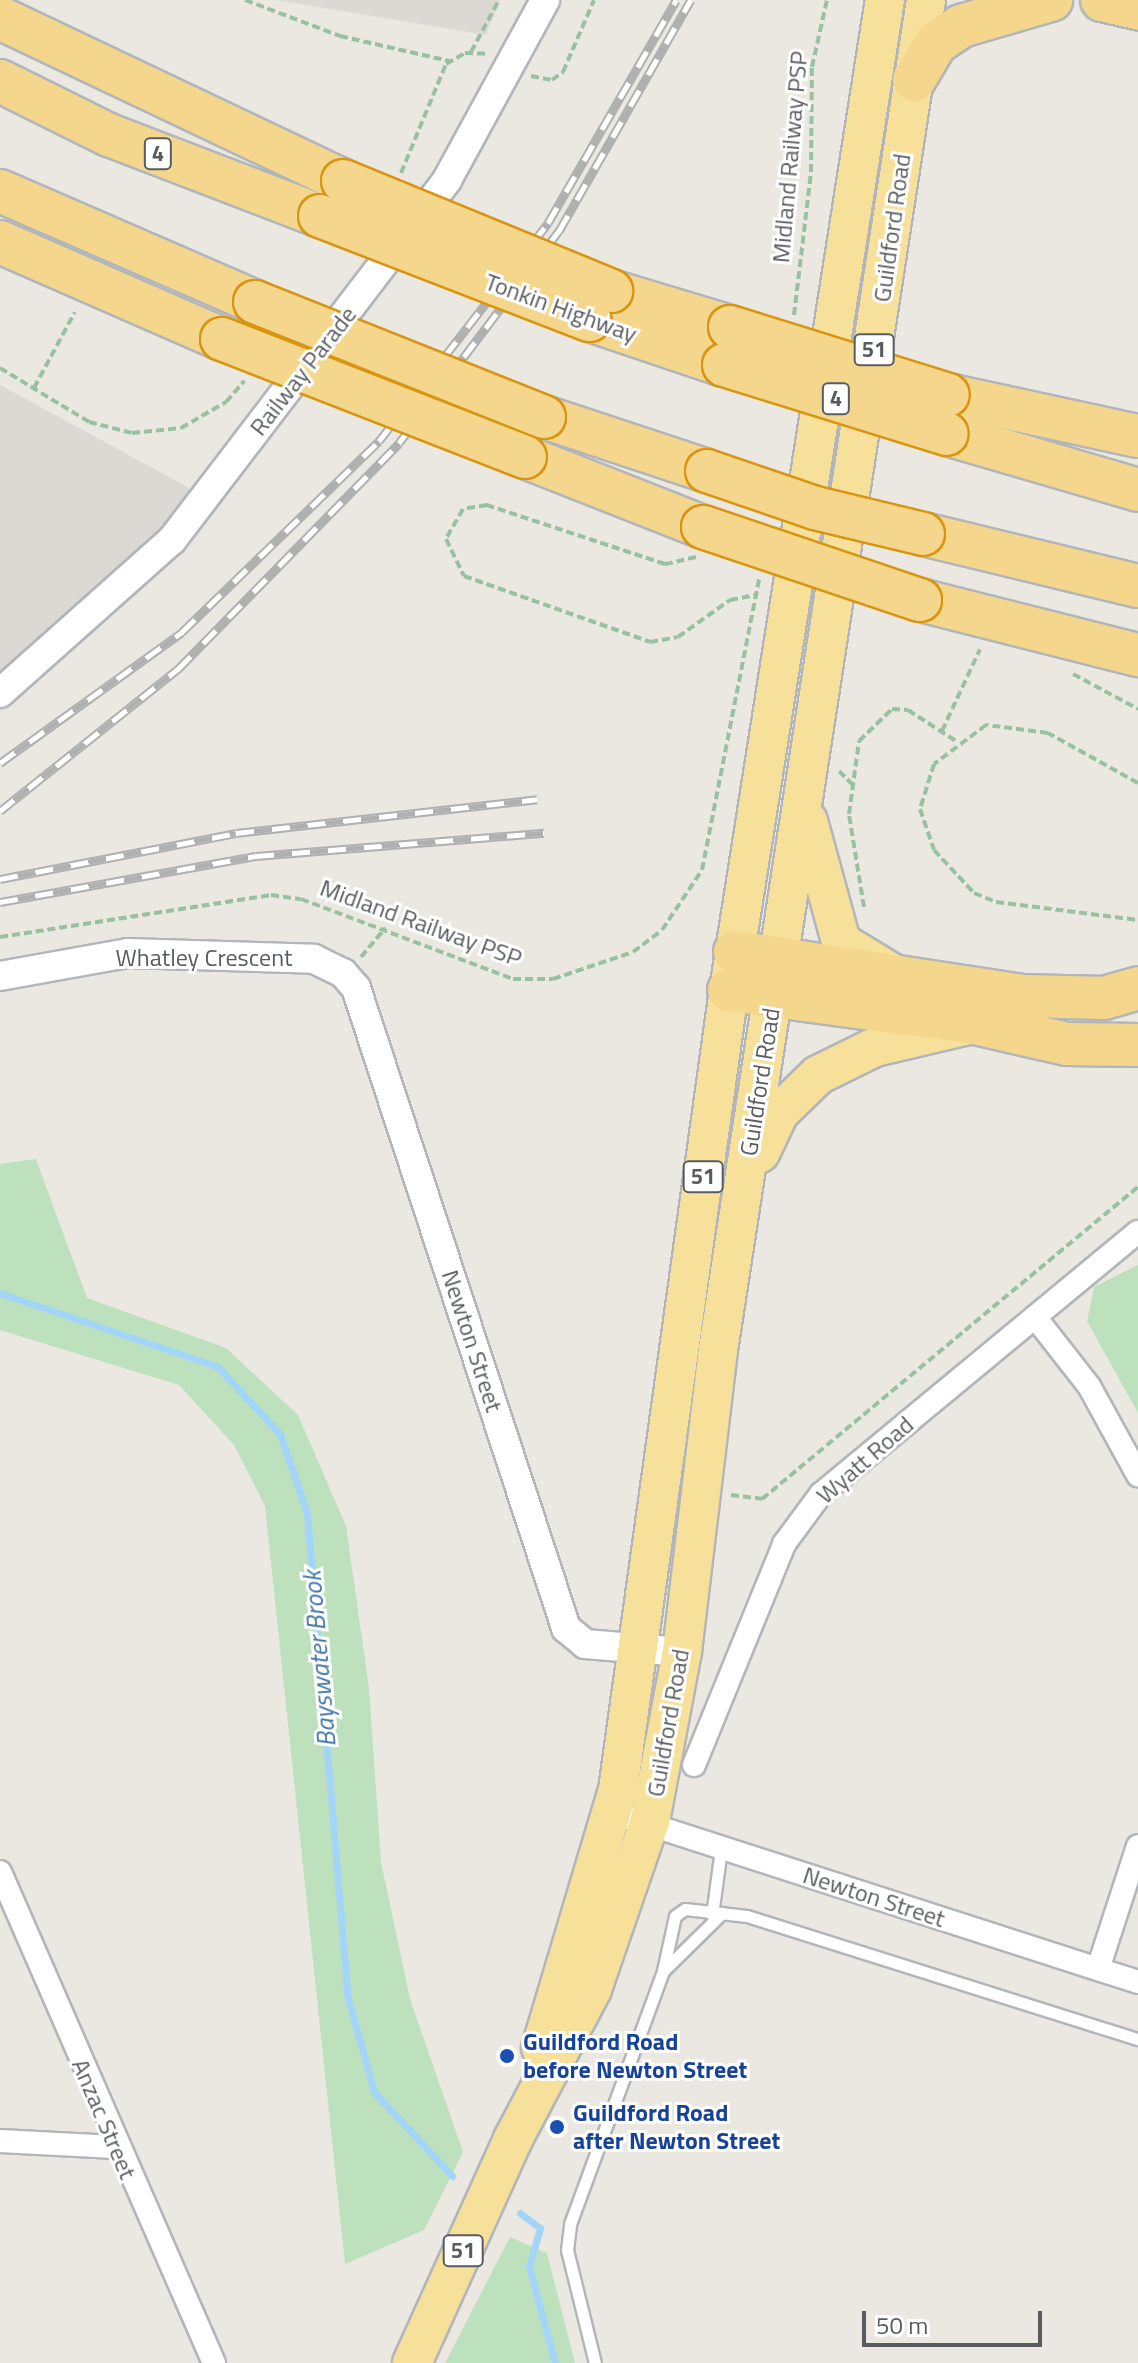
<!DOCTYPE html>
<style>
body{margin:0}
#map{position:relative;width:1138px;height:2363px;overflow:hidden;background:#eae8e0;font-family:"Titillium Web",sans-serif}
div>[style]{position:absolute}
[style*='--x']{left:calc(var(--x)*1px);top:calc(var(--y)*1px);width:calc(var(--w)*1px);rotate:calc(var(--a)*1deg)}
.industrial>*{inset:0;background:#dcd9d4}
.green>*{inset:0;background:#bee1bd}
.stream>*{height:7px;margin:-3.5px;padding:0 3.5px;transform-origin:3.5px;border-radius:3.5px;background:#a2d5f8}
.path>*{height:4px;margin-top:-2px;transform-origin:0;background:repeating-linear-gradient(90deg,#98c1a2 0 8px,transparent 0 12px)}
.roads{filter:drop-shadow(2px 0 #b2b6ba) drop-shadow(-2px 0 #b2b6ba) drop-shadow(0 2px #b2b6ba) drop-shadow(0 -2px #b2b6ba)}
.service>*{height:11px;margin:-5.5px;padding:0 5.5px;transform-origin:5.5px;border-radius:5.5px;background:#fff}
.minor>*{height:22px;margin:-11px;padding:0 11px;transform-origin:11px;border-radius:11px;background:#fff}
.tertiary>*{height:28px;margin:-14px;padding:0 14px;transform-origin:14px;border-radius:14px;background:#fff}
.trunk>*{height:38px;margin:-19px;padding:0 19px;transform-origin:19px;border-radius:19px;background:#f6e09a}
.motorway>*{height:42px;margin:-21px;padding:0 21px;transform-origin:21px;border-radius:21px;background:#f4d78d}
.rail>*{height:9px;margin-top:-4.5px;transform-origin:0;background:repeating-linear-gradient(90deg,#fff 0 18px,#afb0b0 0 36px);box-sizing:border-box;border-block:2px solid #afb0b0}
.bridges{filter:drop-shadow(2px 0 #d99511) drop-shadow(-2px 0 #d99511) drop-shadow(0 2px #d99511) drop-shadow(0 -2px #d99511)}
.motorway-bridge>*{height:42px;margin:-21px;padding:0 21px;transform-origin:21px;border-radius:21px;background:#f4d78d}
.dots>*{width:22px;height:22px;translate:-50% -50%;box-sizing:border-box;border:4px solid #fff;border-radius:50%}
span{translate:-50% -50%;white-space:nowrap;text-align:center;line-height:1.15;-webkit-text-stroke:6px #fff;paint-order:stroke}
.shield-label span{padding:2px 6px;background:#fff;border:2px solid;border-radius:6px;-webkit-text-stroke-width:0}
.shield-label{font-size:22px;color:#585c60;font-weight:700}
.street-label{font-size:24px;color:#585c60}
.transit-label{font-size:24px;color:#164399;font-weight:700}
.left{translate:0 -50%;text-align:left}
.water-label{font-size:26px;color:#4276a7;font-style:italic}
.scale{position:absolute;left:862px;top:2311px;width:180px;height:36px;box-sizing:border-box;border:4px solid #585c60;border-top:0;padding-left:10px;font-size:24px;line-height:28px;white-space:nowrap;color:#585c60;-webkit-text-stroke:6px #fff;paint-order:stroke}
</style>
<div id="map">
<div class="industrial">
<i style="clip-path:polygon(276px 0,500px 0,486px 35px)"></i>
<i style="clip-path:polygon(0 385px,204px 496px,0 689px)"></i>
</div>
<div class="green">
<i style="clip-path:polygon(36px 1159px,87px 1298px,226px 1348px,298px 1415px,346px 1526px,369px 1688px,381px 1862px,410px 1999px,463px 2152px,424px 2230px,345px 2264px,265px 1506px,234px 1445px,179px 1385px,0 1330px,0 1164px)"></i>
<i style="clip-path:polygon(1138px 1265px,1138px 1413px,1087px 1321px,1094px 1287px)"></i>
<i style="clip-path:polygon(510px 2237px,547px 2253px,575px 2363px,445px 2363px)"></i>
</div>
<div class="stream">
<i style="--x:0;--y:1293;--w:230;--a:18.7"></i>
<i style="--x:218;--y:1367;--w:91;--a:47.2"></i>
<i style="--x:280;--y:1434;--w:83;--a:71.1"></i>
<i style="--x:307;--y:1513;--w:483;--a:85.2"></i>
<i style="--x:347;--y:1994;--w:102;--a:74.6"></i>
<i style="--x:374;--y:2092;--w:115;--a:47.1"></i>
<i style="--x:520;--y:2213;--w:25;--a:37"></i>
<i style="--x:540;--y:2228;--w:40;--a:106"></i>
<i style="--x:529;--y:2266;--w:100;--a:75"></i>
</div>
<div class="path">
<i style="--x:245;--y:0;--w:102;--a:20.8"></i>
<i style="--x:340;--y:36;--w:112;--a:12.9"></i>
<i style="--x:471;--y:52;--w:59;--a:-61.7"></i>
<i style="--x:531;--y:76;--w:21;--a:11"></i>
<i style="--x:552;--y:80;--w:14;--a:-36"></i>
<i style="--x:563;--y:72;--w:78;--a:-66.7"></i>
<i style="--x:401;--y:173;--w:118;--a:-67.6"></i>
<i style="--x:446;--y:64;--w:22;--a:-30"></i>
<i style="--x:465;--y:53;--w:23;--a:2"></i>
<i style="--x:794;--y:315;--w:144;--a:-83.2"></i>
<i style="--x:811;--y:172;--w:105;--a:-89.5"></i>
<i style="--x:812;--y:67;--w:69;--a:-77.4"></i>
<i style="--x:0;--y:368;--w:104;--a:31.2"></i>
<i style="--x:89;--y:422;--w:44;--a:14.3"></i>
<i style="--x:132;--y:433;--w:49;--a:-5.8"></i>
<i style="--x:181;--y:428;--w:52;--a:-30"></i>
<i style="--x:226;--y:402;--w:28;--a:-49"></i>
<i style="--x:34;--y:388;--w:86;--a:-61.7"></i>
<i style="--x:696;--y:557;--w:32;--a:167"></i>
<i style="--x:665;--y:564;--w:188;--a:-161.7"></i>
<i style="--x:487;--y:505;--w:24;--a:171"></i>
<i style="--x:463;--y:509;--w:34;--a:120"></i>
<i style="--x:446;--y:539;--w:41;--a:64.1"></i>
<i style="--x:464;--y:576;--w:197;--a:19.5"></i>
<i style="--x:650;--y:642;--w:28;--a:-10"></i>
<i style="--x:678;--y:637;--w:64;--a:-35.4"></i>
<i style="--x:730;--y:600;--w:25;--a:-11"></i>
<i style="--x:1073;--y:674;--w:74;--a:28.3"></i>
<i style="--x:942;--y:731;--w:90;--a:-65.1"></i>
<i style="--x:839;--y:771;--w:18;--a:45"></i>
<i style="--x:1138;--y:783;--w:103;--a:-150.9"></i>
<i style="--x:1048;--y:733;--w:63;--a:-172.6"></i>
<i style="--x:986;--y:725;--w:65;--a:143.1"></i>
<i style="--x:934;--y:764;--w:47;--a:107.3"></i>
<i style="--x:920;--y:809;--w:43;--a:71.1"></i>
<i style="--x:934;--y:850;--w:59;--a:47.1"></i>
<i style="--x:974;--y:893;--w:24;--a:22"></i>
<i style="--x:996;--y:902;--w:143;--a:7.2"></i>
<i style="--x:864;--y:907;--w:94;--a:-99.2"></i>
<i style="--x:849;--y:814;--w:74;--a:-82.2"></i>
<i style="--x:859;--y:741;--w:46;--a:-44.1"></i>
<i style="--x:892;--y:709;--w:16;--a:4"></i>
<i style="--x:908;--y:710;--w:57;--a:32.9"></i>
<i style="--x:0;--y:937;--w:274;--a:-8.8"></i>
<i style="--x:271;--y:895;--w:30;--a:8"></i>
<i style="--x:301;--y:899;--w:227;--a:20.7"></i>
<i style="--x:513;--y:979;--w:40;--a:0"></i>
<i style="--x:553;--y:979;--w:84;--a:-18.6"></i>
<i style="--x:633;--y:952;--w:36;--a:-37"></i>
<i style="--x:662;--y:930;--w:72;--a:-56.3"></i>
<i style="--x:702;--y:870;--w:297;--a:-78.9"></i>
<i style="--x:361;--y:957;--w:38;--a:-50"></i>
<i style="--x:731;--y:1495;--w:31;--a:7"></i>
<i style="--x:762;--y:1499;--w:489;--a:-39.7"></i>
</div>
<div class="roads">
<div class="service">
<i style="--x:712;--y:1915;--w:67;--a:-82.2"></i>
<i style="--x:663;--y:1971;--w:83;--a:-44.5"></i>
<i style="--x:595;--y:2363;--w:116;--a:-103.9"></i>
<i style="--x:567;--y:2250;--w:26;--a:-83"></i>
<i style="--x:570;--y:2224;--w:270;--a:-69.8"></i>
<i style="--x:663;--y:1971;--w:56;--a:-77.7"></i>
<i style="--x:675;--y:1916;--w:12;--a:-35"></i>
<i style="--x:685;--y:1909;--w:62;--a:6.4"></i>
<i style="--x:747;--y:1916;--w:410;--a:17.5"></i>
</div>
<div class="minor">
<i style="--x:1035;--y:1317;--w:88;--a:52"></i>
<i style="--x:1089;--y:1386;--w:102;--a:61.2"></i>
<i style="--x:694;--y:1765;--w:239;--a:-67.8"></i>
<i style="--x:784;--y:1544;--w:62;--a:-53.5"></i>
<i style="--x:821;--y:1494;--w:411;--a:-39.6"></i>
<i style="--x:611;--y:1812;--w:554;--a:17.88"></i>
<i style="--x:0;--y:1872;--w:536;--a:66.45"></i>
<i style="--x:1098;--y:1969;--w:129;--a:-72"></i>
<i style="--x:0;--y:2141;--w:115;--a:3"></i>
</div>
<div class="tertiary">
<i style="--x:0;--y:693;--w:230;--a:-41.7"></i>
<i style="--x:172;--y:540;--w:453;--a:-52.6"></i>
<i style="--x:447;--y:180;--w:205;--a:-61.4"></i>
<i style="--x:0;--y:976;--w:130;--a:-10.2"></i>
<i style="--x:128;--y:953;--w:186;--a:1.8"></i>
<i style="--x:314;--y:959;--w:32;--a:26"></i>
<i style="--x:343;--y:973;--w:20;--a:49"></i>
<i style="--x:356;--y:988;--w:674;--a:71.83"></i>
<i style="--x:566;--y:1628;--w:25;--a:40"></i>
<i style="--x:585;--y:1644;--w:97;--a:4.7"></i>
</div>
<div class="trunk">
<i style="--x:808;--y:821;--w:125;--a:74.7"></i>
<i style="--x:841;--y:942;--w:60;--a:31.3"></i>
<i style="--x:760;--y:1153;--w:44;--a:-64.6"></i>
<i style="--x:779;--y:1113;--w:54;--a:-44.3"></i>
<i style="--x:818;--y:1075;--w:64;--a:-26.2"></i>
<i style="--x:875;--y:1047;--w:96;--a:-13.3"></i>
<i style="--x:541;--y:2048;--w:269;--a:-73.4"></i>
<i style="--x:618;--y:1790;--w:808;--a:-82.1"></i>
<i style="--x:729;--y:990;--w:1002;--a:-81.05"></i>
<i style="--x:412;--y:2363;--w:246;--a:-65.7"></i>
<i style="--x:513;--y:2139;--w:170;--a:-62.2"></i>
<i style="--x:592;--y:1989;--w:178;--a:-71"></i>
<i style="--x:650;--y:1821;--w:172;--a:-79.3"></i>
<i style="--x:682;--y:1652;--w:304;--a:-83.2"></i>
<i style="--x:718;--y:1350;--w:1366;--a:-81.24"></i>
</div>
<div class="motorway">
<i style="--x:1102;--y:0;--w:37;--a:13"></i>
<i style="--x:0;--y:18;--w:380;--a:25.4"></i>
<i style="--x:914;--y:80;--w:43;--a:-59.3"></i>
<i style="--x:936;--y:43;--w:30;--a:-34"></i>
<i style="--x:961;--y:26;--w:94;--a:-16.1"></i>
<i style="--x:0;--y:81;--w:122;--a:26.4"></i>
<i style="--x:109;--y:135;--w:226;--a:21"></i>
<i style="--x:0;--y:191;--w:278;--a:23.5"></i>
<i style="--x:0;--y:242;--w:242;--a:23.6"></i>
<i style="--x:611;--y:291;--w:124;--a:16.8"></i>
<i style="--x:590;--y:320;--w:141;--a:18.6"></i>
<i style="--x:948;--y:395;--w:194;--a:12.2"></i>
<i style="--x:544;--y:417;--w:172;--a:18.3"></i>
<i style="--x:947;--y:434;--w:199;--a:16.3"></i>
<i style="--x:525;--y:457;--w:191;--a:21.5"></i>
<i style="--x:923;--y:534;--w:221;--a:13.6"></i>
<i style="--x:920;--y:600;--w:225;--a:14.2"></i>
<i style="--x:735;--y:952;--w:291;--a:8.7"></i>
<i style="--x:1023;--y:996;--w:81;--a:1.4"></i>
<i style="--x:1104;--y:998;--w:35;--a:-16"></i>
<i style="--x:729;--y:990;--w:248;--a:7.6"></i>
<i style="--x:975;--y:1023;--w:94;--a:12.9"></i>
<i style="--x:1067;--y:1044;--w:71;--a:0.8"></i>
</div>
</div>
<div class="rail">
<i style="--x:0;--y:763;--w:224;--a:-35.7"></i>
<i style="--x:182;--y:632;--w:274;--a:-44.1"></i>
<i style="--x:379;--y:441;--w:276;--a:-52.2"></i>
<i style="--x:548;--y:223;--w:257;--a:-60.1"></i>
<i style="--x:0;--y:811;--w:228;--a:-38.6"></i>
<i style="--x:178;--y:669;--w:316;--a:-45.6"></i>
<i style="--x:399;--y:443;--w:266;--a:-53"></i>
<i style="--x:559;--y:231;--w:266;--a:-60.3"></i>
<i style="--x:0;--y:879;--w:240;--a:-11"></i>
<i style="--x:236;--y:833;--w:303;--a:-6.4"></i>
<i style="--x:0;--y:902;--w:260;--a:-10.2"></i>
<i style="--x:256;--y:856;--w:289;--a:-4.6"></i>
</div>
<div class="bridges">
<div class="motorway-bridge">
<i style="--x:343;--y:181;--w:290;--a:22.3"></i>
<i style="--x:320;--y:216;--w:289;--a:21.1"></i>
<i style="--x:255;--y:302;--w:311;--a:21.7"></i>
<i style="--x:730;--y:327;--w:228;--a:17.3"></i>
<i style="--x:222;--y:339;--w:325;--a:21.3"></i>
<i style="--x:724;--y:365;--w:233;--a:17.2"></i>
<i style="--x:707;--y:471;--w:114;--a:18.9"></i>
<i style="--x:815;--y:508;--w:111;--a:13.5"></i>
<i style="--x:703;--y:527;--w:229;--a:18.6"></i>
</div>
</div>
<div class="dots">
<i style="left:507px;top:2056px;background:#1a4fb4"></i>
<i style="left:557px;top:2127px;background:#1a4fb4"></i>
</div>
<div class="shield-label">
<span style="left:158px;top:154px">4</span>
<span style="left:874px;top:350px">51</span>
<span style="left:836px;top:399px">4</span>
<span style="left:703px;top:1177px">51</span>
<span style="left:463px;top:2251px">51</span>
</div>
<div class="street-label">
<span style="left:790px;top:157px;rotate:-85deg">Midland Railway PSP</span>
<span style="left:892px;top:228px;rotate:-82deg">Guildford Road</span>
<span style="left:561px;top:308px;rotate:20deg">Tonkin Highway</span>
<span style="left:303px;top:371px;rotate:-52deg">Railway Parade</span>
<span style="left:421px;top:923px;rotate:20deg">Midland Railway PSP</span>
<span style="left:204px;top:958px">Whatley Crescent</span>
<span style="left:760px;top:1082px;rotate:-81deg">Guildford Road</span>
<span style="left:472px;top:1341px;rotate:72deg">Newton Street</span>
<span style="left:865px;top:1460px;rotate:-41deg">Wyatt Road</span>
<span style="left:668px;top:1723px;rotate:-80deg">Guildford Road</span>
<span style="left:874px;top:1897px;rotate:18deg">Newton Street</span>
<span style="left:104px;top:2119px;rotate:67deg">Anzac Street</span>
</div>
<div class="transit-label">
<span class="left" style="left:523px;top:2056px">Guildford Road<br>before Newton Street</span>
<span class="left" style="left:573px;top:2127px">Guildford Road<br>after Newton Street</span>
</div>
<div class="water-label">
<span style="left:319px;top:1659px;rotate:-95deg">Bayswater Brook</span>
</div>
<div class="scale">50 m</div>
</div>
